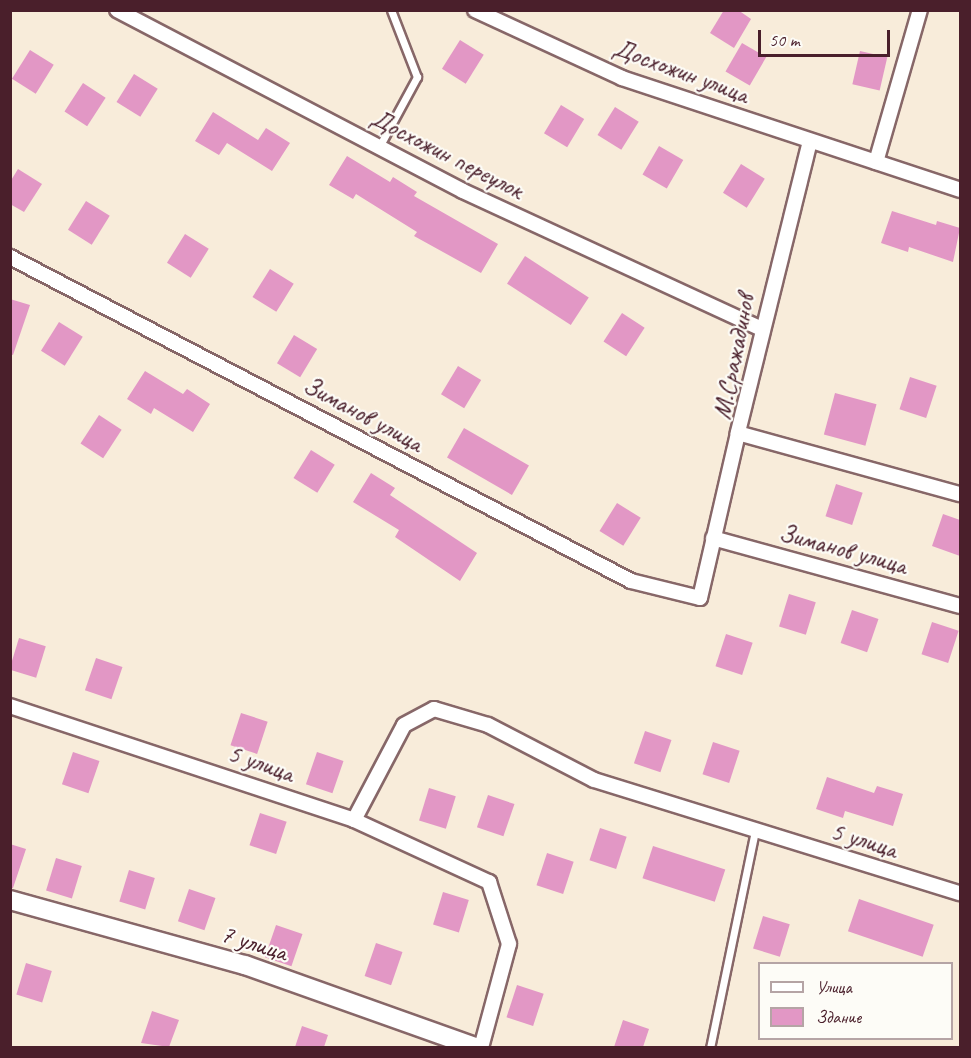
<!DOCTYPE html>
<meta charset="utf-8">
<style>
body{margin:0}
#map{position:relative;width:971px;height:1058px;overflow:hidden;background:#f8ecda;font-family:Caveat,sans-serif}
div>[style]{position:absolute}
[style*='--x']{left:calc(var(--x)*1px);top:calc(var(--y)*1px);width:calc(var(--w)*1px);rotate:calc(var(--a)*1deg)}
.building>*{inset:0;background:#e297c5;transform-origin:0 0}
.roads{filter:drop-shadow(2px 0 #876768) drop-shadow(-2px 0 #876768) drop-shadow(0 2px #876768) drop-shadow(0 -2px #876768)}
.service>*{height:7px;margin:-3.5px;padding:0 3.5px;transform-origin:3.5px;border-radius:3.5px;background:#fff}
.minor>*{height:14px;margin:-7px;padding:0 7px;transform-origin:7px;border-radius:7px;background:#fff}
.tertiary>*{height:18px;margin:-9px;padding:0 9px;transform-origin:9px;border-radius:9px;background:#fff}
span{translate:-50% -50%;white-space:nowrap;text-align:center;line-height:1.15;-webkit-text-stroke:4.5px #fdfcf7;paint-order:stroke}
.street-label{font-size:26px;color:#4a1f2b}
.frame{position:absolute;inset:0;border:12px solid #4a1f2b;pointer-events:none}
.legend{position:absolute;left:758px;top:962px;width:195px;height:78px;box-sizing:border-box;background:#fdfcf7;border:2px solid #b5a4a5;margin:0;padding:8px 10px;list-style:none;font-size:18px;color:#4a1f2b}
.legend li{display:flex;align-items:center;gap:12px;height:30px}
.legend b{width:30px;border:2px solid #b5a4a5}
.scale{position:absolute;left:758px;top:30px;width:132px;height:27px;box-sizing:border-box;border:3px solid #4a1f2b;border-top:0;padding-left:8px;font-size:18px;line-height:21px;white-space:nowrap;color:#4a1f2b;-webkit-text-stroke:4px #fdfcf7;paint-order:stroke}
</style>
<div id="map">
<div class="building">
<i style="clip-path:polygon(724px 10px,738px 10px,751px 19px,734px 48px,710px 33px)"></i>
<i style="left:460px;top:40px;width:28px;height:34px;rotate:32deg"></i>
<i style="left:742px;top:43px;width:28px;height:33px;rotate:30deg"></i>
<i style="left:30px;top:50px;width:28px;height:34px;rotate:32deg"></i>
<i style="left:860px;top:51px;width:28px;height:34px;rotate:13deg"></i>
<i style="left:134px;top:74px;width:28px;height:33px;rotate:32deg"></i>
<i style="left:83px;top:83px;width:27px;height:34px;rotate:33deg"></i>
<i style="left:561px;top:105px;width:27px;height:33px;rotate:31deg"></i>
<i style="left:615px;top:107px;width:28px;height:33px;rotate:32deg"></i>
<i style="clip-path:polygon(213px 112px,258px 140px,266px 128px,290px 143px,272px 171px,227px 143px,219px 155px,195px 141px)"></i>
<i style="left:659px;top:146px;width:28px;height:33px;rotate:30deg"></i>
<i style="clip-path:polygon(347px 156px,390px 182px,393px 177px,417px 192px,414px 196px,498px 244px,481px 273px,414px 236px,417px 232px,356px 194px,353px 199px,329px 185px)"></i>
<i style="left:741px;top:164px;width:28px;height:34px;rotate:32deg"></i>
<i style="clip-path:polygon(18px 169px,42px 184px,24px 212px,10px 204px,10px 182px)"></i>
<i style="left:86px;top:201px;width:28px;height:34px;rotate:32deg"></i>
<i style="clip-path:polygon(892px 211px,936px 225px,937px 221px,960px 228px,953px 262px,909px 247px,908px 252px,881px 243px)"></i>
<i style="left:185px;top:234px;width:28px;height:34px;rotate:32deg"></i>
<i style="left:525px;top:256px;width:76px;height:33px;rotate:33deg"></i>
<i style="left:270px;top:269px;width:28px;height:33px;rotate:32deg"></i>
<i style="clip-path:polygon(10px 299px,30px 305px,13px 355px,10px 354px)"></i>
<i style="left:622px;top:313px;width:27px;height:34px;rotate:33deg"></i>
<i style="left:59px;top:322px;width:28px;height:34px;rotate:32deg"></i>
<i style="left:294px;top:335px;width:27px;height:33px;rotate:31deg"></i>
<i style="left:458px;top:366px;width:27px;height:33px;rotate:31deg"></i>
<i style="clip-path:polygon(145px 371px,183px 394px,187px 389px,210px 404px,193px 432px,154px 408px,151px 414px,127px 399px)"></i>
<i style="left:910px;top:377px;width:28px;height:34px;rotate:18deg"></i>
<i style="left:835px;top:393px;width:43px;height:43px;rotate:15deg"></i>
<i style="left:99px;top:415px;width:27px;height:34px;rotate:33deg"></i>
<i style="left:464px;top:428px;width:75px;height:34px;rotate:30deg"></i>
<i style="left:311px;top:450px;width:28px;height:33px;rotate:32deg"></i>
<i style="clip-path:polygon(371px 473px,395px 488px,390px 495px,477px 553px,460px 581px,395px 537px,399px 530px,353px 502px)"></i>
<i style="left:836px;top:484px;width:28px;height:34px;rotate:18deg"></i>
<i style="left:617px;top:503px;width:28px;height:33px;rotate:32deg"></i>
<i style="clip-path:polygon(943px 514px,960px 520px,960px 556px,932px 546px)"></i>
<i style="left:789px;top:594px;width:28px;height:34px;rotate:17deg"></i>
<i style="left:852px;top:610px;width:28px;height:35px;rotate:19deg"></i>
<i style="left:932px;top:622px;width:28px;height:34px;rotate:18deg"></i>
<i style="left:726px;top:634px;width:28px;height:34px;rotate:18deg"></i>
<i style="left:19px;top:638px;width:28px;height:33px;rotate:17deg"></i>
<i style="left:96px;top:658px;width:28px;height:34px;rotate:19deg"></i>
<i style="left:241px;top:713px;width:28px;height:34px;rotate:18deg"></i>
<i style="left:645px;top:731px;width:28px;height:34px;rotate:19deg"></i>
<i style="left:713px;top:742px;width:28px;height:34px;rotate:18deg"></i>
<i style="left:73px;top:752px;width:28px;height:34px;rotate:19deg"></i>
<i style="left:317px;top:752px;width:28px;height:34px;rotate:19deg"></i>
<i style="clip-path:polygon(827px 777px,874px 793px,877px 786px,903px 794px,893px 826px,845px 811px,843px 818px,816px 809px)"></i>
<i style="left:429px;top:788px;width:28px;height:34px;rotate:17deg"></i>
<i style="left:488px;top:795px;width:28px;height:34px;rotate:19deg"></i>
<i style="left:260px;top:813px;width:28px;height:34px;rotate:18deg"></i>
<i style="left:600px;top:828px;width:28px;height:34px;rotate:18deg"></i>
<i style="clip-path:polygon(10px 844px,26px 849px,13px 888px,10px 888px)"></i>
<i style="left:653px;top:846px;width:76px;height:34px;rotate:18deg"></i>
<i style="left:547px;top:853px;width:28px;height:34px;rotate:18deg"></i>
<i style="left:56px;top:858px;width:27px;height:34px;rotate:17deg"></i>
<i style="left:129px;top:870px;width:27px;height:33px;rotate:17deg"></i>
<i style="left:189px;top:889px;width:28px;height:34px;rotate:19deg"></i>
<i style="left:443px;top:892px;width:27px;height:34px;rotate:17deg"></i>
<i style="left:859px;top:899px;width:79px;height:34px;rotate:19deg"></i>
<i style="left:763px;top:916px;width:28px;height:34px;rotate:17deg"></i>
<i style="left:276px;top:925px;width:28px;height:34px;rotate:19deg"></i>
<i style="left:376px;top:943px;width:28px;height:35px;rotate:19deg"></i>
<i style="left:26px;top:963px;width:27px;height:33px;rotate:17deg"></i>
<i style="left:517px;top:985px;width:28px;height:34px;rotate:18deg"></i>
<i style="clip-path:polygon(152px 1011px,179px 1020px,169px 1047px,141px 1043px)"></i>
<i style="clip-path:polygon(623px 1020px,649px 1029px,643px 1047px,614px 1047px)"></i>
<i style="clip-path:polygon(302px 1026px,328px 1035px,324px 1047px,295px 1047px)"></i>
</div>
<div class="roads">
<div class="service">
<i style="--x:379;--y:147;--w:80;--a:-61.5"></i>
<i style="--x:417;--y:77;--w:72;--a:-111.2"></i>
<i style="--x:710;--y:1048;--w:223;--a:-78.3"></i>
</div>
<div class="minor">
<i style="--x:117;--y:10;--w:390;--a:27.6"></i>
<i style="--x:463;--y:191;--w:329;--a:24.8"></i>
<i style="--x:475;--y:10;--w:162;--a:24.8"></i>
<i style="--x:622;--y:78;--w:356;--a:18.3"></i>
<i style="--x:810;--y:141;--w:301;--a:103.9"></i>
<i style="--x:738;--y:433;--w:230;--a:15.4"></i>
<i style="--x:876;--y:162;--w:158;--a:-73.9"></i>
<i style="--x:10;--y:257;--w:700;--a:27.55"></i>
<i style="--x:631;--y:581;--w:71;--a:13.8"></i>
<i style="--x:700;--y:598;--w:169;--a:-77"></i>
<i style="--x:713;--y:538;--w:256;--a:15.4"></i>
<i style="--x:10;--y:706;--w:362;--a:18.3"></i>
<i style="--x:354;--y:820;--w:149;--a:24.7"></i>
<i style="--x:489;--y:882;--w:65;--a:72.1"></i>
<i style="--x:509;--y:944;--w:108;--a:105.1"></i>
<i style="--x:354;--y:820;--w:107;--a:-62.2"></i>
<i style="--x:404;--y:725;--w:34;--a:-28"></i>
<i style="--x:434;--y:709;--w:56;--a:16.5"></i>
<i style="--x:488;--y:725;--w:119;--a:27.4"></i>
<i style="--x:594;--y:780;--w:383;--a:17.2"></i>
</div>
<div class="tertiary">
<i style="--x:10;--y:900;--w:244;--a:15.5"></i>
<i style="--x:245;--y:965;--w:247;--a:19.6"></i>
</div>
</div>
<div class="street-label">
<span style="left:681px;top:71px;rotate:20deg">Досхожин улица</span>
<span style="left:447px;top:154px;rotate:27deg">Досхожин переулок</span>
<span style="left:734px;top:357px;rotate:-79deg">М.Сражадинов</span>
<span style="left:363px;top:414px;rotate:28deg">Зиманов улица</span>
<span style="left:843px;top:549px;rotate:15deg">Зиманов улица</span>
<span style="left:261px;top:763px;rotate:19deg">5 улица</span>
<span style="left:864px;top:840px;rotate:17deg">5 улица</span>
<span style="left:254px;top:943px;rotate:18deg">7 улица</span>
</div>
<div class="frame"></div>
<ul class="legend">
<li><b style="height:8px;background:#fff"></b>Улица</li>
<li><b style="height:16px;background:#e297c5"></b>Здание</li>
</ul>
<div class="scale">50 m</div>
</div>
